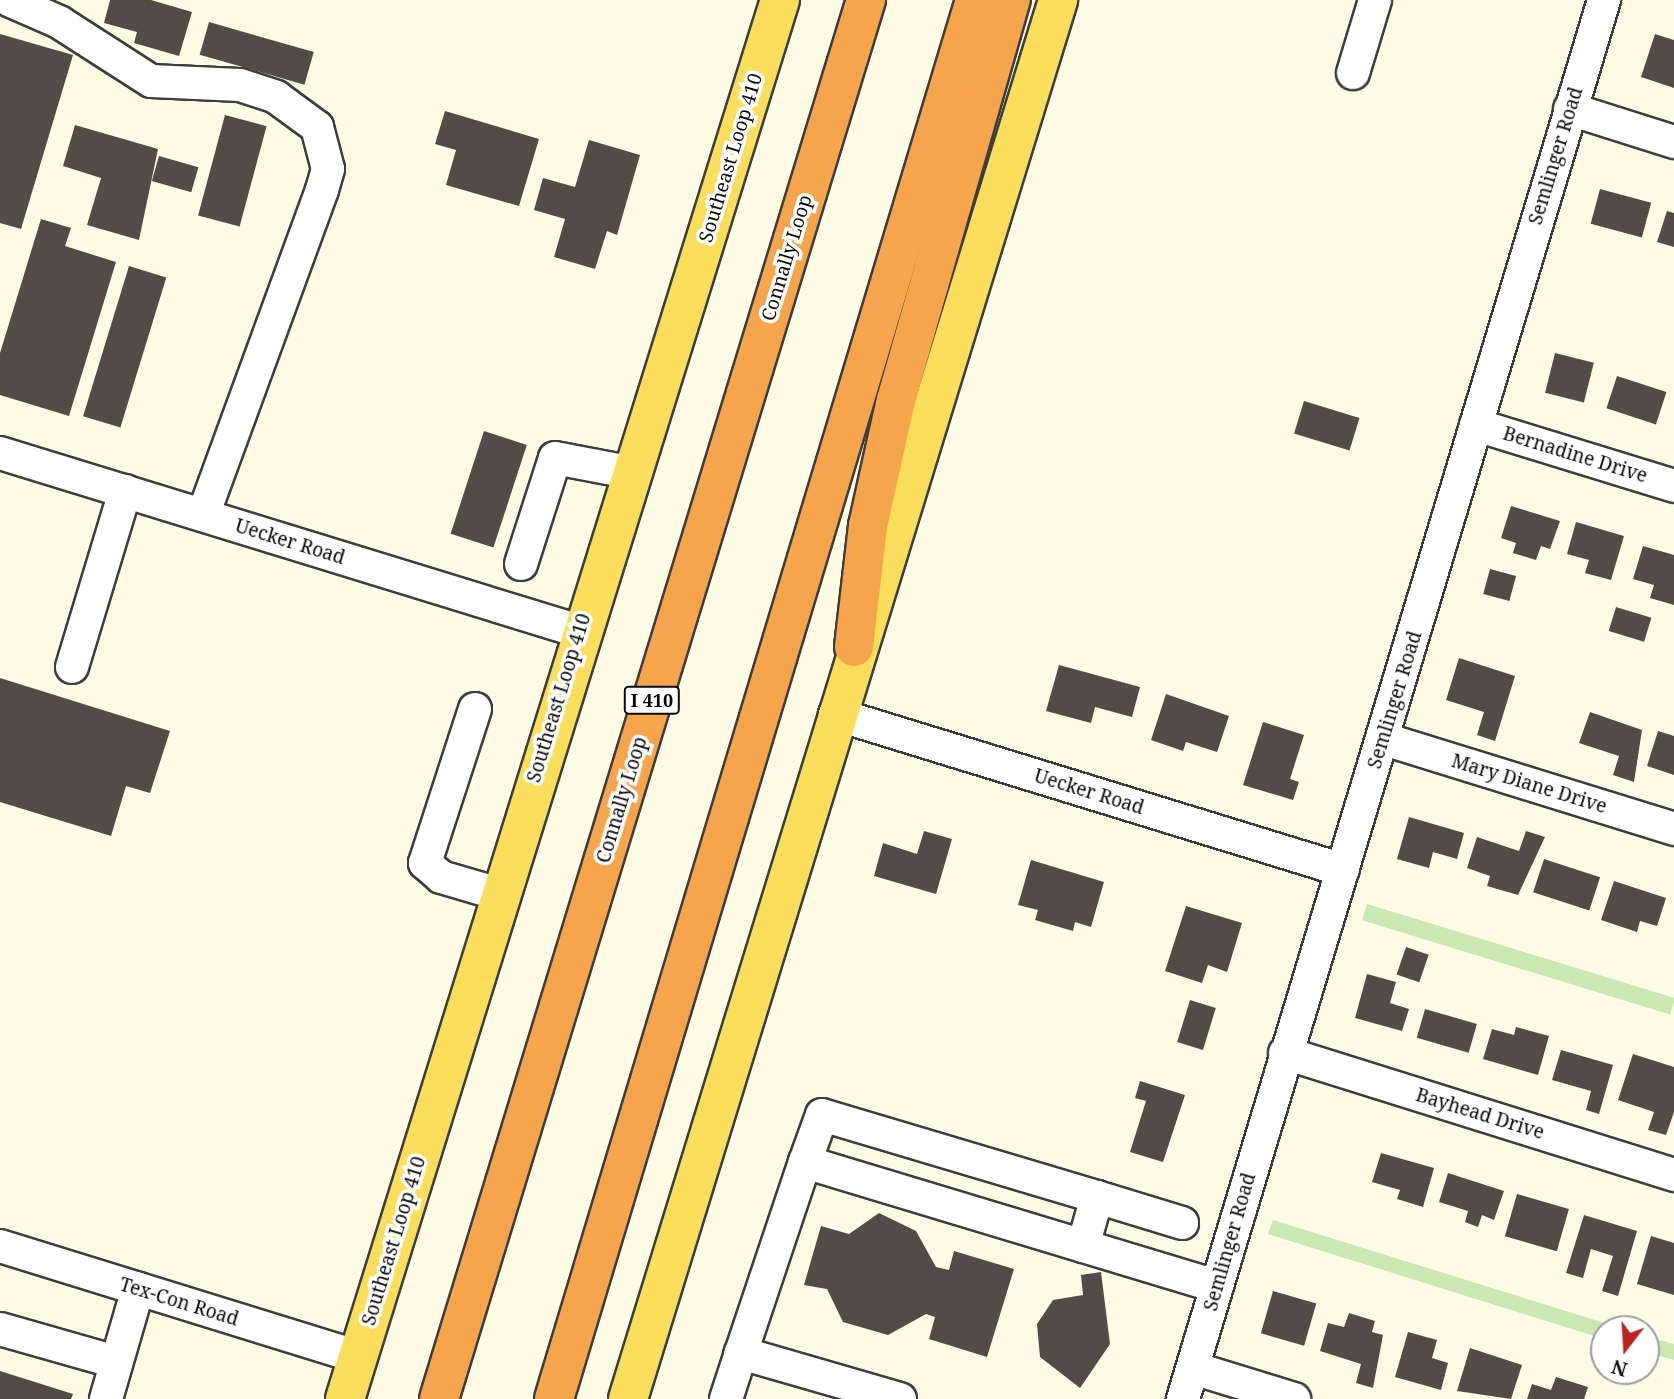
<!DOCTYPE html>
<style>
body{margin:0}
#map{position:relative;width:1674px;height:1399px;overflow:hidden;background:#fffce6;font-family:"Noto Serif",serif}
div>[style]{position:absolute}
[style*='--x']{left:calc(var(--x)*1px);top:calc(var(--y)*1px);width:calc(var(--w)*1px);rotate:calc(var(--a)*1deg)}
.green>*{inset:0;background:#cae8b1;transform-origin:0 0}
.building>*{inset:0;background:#524c46;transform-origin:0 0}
.roads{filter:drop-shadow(2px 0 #3d3d3d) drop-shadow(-2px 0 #3d3d3d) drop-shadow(0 2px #3d3d3d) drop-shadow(0 -2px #3d3d3d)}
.minor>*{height:32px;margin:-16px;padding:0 16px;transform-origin:16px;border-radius:16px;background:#fff}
.major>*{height:38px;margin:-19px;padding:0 19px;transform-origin:19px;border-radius:19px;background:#fbde5b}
.highway>*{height:38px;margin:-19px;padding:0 19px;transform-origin:19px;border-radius:19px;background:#f7a54d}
span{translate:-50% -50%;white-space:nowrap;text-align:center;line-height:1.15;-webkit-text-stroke:7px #fff;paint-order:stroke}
.shield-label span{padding:2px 5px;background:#fff;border:2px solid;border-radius:5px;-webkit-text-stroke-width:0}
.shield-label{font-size:18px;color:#0a0a0a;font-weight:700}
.street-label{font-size:19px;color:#0a0a0a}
.north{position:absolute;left:1590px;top:1315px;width:70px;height:70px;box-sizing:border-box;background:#fff;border:2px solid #9d9d9d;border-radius:50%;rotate:197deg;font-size:19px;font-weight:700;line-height:28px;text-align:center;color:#0a0a0a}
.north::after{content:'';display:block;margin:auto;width:24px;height:32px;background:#ba2421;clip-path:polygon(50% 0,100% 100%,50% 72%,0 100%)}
</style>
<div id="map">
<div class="green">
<i style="left:1367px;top:904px;width:322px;height:17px;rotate:17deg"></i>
<i style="clip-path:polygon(1273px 1220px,1624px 1329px,1604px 1329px,1604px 1339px,1268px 1234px)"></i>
<i style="clip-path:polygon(1646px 1336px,1674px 1344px,1674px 1360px,1646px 1352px)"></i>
</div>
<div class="building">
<i style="clip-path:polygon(110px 0,151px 0,192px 12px,179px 56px,134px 43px,137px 32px,104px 23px)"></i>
<i style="left:209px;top:22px;width:109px;height:34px;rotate:16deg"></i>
<i style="clip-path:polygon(0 34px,73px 55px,21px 229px,0 223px)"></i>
<i style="clip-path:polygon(1655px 34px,1674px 40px,1674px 88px,1641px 77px)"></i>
<i style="clip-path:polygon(445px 111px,539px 139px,519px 206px,446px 185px,456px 150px,435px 144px)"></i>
<i style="left:225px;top:115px;width:43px;height:104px;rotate:15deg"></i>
<i style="clip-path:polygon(75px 125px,158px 149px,139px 240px,87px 225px,101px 178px,63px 166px)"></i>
<i style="clip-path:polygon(589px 140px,640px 155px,617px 235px,607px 231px,595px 269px,554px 257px,565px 219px,534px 210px,543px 178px,575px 187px)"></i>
<i style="left:159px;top:156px;width:41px;height:26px;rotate:16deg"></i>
<i style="left:1600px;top:189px;width:53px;height:36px;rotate:15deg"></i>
<i style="clip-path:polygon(1667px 211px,1674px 213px,1674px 247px,1657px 242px)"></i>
<i style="clip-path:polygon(41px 219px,71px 228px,65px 246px,116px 262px,69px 416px,0 395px,0 353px)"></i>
<i style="left:129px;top:266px;width:39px;height:157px;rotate:17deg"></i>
<i style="left:1555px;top:353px;width:40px;height:41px;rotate:14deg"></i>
<i style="left:1617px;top:376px;width:52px;height:34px;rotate:18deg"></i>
<i style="left:1304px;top:401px;width:58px;height:34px;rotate:17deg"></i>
<i style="left:484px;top:431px;width:45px;height:108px;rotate:18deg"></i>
<i style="clip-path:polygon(1511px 506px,1560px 521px,1550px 549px,1541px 546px,1536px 560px,1513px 553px,1516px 543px,1501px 538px)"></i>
<i style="clip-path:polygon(1576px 522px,1624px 536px,1611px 580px,1585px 573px,1589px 560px,1567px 554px)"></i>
<i style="clip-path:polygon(1643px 546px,1674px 555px,1674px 605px,1650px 598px,1654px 585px,1633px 579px)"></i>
<i style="left:1490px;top:569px;width:27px;height:26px;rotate:15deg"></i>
<i style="left:1616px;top:607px;width:37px;height:25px;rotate:17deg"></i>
<i style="clip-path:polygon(1459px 658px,1515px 676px,1495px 741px,1477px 735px,1484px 712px,1446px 700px)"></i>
<i style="clip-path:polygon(1059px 665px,1140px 687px,1132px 717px,1095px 707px,1091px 723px,1046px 711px)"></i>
<i style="clip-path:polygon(0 678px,170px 731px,150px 793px,126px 786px,111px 836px,0 802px)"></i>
<i style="clip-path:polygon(1166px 694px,1229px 716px,1217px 752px,1186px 742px,1183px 751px,1151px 740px)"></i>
<i style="clip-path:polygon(1590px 712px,1642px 730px,1634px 782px,1613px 775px,1619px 756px,1579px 743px)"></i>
<i style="clip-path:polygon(1263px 722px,1304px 735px,1290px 779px,1299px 782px,1293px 800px,1243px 785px)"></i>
<i style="clip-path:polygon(1658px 731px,1674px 736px,1674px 775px,1647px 766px)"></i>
<i style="clip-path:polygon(1409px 817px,1464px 833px,1457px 859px,1433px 852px,1429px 868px,1397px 859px)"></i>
<i style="clip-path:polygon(924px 831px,952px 839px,936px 894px,874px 876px,883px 843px,917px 854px)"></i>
<i style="clip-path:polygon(1526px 831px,1545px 837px,1518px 895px,1487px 886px,1490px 876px,1467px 868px,1477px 837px,1519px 851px)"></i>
<i style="left:1544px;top:859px;width:59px;height:35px;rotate:18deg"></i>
<i style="clip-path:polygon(1031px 860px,1104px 882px,1091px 927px,1075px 922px,1073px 931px,1035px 920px,1038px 910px,1018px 905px)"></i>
<i style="clip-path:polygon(1614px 881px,1666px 898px,1657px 926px,1640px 921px,1637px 932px,1601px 920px)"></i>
<i style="clip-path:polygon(1186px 906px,1242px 923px,1227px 972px,1208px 965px,1202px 983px,1165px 971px)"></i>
<i style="left:1406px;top:947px;width:24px;height:29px;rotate:19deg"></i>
<i style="clip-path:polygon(1367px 974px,1396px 982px,1390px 1003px,1409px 1009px,1402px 1031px,1355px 1018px)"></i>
<i style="left:1190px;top:1000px;width:27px;height:44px;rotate:17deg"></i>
<i style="left:1425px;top:1009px;width:54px;height:30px;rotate:16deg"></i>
<i style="clip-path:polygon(1516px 1027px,1549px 1036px,1538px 1075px,1483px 1059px,1492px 1029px,1514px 1035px)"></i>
<i style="clip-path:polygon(1561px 1050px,1613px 1065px,1599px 1114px,1586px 1110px,1591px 1091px,1552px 1080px)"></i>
<i style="clip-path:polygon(1633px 1054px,1674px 1067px,1674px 1112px,1666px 1135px,1648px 1130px,1654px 1112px,1618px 1100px)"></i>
<i style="clip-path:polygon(1140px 1081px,1185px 1095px,1163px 1162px,1130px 1152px,1146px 1101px,1135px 1098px)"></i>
<i style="clip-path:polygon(1381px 1153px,1434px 1168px,1423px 1207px,1397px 1199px,1400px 1190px,1372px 1182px)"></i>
<i style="clip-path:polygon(1448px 1173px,1504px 1191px,1494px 1220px,1482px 1215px,1478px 1227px,1465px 1222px,1468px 1211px,1439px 1202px)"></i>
<i style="left:1517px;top:1194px;width:54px;height:44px;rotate:16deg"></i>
<i style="clip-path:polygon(879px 1213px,916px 1231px,936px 1267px,949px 1270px,954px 1251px,1014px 1269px,987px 1357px,929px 1339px,935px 1317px,926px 1314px,888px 1335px,843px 1322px,827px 1289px,804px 1285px,821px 1226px,849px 1234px)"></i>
<i style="clip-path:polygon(1584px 1215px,1637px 1231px,1618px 1296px,1602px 1291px,1613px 1256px,1591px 1249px,1583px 1278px,1566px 1273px)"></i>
<i style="clip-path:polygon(1651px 1236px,1674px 1243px,1674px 1295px,1637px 1284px)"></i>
<i style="clip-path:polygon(1101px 1272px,1110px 1344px,1080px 1388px,1040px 1357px,1037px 1324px,1053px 1300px,1083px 1295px,1081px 1275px)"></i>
<i style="left:1273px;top:1291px;width:45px;height:44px;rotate:16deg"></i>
<i style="clip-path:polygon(1349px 1313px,1375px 1321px,1372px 1332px,1383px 1335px,1373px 1388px,1356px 1383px,1361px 1364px,1320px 1351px,1328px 1323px,1344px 1327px)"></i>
<i style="clip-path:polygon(1408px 1332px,1437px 1340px,1432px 1358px,1448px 1363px,1441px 1390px,1395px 1377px)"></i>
<i style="clip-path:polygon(1470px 1348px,1522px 1365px,1511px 1399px,1457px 1391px)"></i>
<i style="clip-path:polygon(0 1371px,73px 1394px,71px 1399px,0 1399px)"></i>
<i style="clip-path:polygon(1556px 1377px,1588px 1387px,1584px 1399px,1527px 1399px,1532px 1384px,1551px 1390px)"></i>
</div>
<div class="roads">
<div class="minor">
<i style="--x:9;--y:0;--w:55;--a:23.7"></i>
<i style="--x:59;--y:22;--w:109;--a:32.7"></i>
<i style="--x:151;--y:81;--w:89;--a:2.6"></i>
<i style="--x:240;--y:85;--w:38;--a:18"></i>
<i style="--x:276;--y:97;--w:51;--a:36.2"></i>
<i style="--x:317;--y:127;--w:43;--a:75.3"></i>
<i style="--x:328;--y:169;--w:22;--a:106"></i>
<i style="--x:322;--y:190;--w:346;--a:110.1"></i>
<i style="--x:1353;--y:73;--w:76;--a:-73.2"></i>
<i style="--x:1570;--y:109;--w:109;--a:17.6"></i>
<i style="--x:1476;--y:425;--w:207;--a:17.1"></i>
<i style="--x:0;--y:453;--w:606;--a:17.09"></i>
<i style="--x:521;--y:564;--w:111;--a:-72.2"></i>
<i style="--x:555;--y:458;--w:80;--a:10.8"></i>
<i style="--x:72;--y:667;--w:184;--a:-73.2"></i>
<i style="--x:475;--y:709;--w:162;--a:108"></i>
<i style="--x:425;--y:863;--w:21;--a:41"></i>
<i style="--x:441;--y:877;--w:60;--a:16.3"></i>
<i style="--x:835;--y:714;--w:531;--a:17.07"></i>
<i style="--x:1384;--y:739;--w:304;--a:17.2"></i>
<i style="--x:1285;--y:1053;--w:408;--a:17.4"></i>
<i style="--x:805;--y:1162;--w:50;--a:-70.1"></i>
<i style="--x:822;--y:1115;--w:287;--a:16.6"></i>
<i style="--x:1097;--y:1197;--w:51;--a:105.9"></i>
<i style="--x:1097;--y:1197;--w:89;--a:17"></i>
<i style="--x:0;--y:1246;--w:375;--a:17.2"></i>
<i style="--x:0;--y:1329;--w:121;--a:15.9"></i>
<i style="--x:1193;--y:1368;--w:106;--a:17.1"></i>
<i style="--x:106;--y:1399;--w:115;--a:-73.8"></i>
<i style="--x:726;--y:1399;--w:48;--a:-71.9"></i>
<i style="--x:900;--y:1399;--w:166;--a:-163.9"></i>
<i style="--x:741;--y:1353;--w:201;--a:-71.5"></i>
<i style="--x:805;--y:1162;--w:430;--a:16.8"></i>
<i style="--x:1183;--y:1399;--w:1461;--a:-73.25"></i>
</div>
<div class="major">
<i style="--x:345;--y:1399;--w:1465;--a:-72.73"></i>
<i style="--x:628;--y:1399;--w:1464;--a:-72.91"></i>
</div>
<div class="highway">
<i style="--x:854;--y:647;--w:122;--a:-83.4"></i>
<i style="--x:868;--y:526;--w:129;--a:-77.5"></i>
<i style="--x:896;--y:400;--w:416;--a:-74"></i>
<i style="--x:439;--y:1399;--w:1463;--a:-73.03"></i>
<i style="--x:554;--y:1399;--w:1461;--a:-73.25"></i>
</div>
</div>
<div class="shield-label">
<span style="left:652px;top:700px">I 410</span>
</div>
<div class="street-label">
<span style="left:1556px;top:156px;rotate:-73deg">Semlinger Road</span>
<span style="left:731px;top:158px;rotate:-73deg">Southeast Loop 410</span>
<span style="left:787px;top:258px;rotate:-73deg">Connally Loop</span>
<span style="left:1575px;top:455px;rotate:17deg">Bernadine Drive</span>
<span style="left:290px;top:542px;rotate:17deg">Uecker Road</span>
<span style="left:559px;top:698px;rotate:-73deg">Southeast Loop 410</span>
<span style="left:1395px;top:700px;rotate:-73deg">Semlinger Road</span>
<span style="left:1529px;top:784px;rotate:17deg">Mary Diane Drive</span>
<span style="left:1089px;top:792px;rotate:17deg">Uecker Road</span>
<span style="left:622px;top:800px;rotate:-73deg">Connally Loop</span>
<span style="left:1480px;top:1114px;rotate:17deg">Bayhead Drive</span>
<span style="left:394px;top:1241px;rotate:-73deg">Southeast Loop 410</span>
<span style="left:1230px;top:1242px;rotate:-74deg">Semlinger Road</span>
<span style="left:179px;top:1302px;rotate:17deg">Tex-Con Road</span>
</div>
<div class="north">N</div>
</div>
